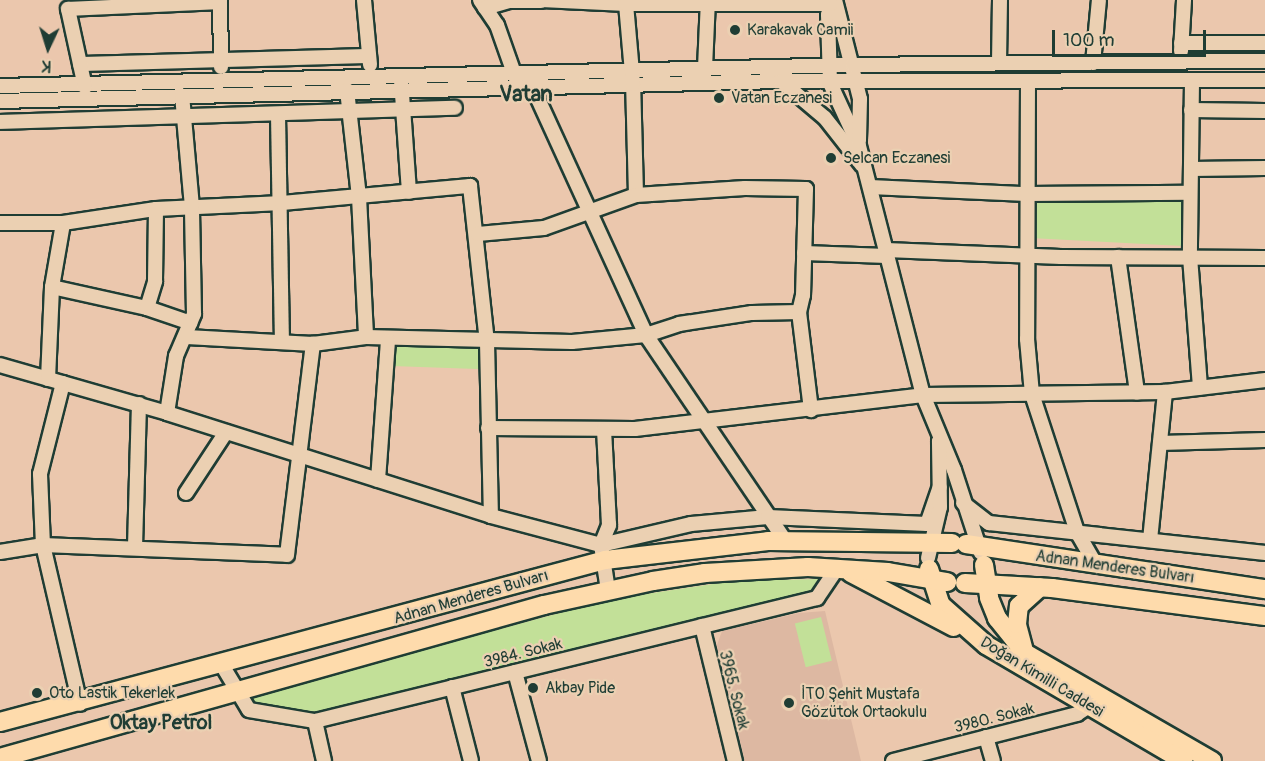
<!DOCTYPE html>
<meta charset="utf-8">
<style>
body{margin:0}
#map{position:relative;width:1265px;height:761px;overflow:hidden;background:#ebc7ad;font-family:Pangolin,sans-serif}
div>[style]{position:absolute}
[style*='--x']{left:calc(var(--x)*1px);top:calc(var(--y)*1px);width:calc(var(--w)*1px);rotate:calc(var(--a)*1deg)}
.built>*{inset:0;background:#ddb8a2}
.green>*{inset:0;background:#c2e098;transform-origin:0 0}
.roads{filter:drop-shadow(2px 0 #1f3d34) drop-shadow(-2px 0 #1f3d34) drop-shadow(0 2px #1f3d34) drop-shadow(0 -2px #1f3d34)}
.minor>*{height:14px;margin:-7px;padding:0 7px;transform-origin:7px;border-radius:7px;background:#ebd0b2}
.major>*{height:18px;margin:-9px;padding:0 9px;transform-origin:9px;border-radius:9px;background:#fedbac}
.dots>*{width:16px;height:16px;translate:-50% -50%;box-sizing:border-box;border:3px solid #ebd0b2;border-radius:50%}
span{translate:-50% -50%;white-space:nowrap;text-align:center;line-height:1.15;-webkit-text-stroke:4.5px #ebd0b2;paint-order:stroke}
.poi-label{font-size:16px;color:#1f3d34}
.left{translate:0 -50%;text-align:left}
.street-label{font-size:16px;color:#1f3d34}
.quarter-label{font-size:20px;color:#1f3d34;font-weight:700}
.district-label{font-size:22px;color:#1f3d34;font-weight:700}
.north{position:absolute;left:18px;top:18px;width:60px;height:60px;-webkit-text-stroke:4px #ebd0b2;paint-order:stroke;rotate:184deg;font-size:16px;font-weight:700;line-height:24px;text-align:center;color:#1f3d34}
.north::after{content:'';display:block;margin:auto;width:21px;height:27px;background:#1f3d34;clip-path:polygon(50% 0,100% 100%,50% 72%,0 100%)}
.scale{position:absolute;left:1052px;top:30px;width:154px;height:27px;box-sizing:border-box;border:3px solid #1f3d34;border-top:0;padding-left:8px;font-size:18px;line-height:21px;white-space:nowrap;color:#1f3d34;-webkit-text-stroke:4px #ebd0b2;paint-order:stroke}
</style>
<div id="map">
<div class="built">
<i style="clip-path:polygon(825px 611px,861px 761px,745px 761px,717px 645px,722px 631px,799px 613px)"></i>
</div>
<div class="green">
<i style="left:1185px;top:201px;width:45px;height:148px;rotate:93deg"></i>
<i style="left:393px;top:345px;width:92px;height:21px;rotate:2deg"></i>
<i style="clip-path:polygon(820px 579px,815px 592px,314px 712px,257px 704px,249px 696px,612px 599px,733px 581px)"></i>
<i style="left:821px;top:617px;width:45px;height:27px;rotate:76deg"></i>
</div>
<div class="roads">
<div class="minor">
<i style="--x:220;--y:0;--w:67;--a:89.1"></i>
<i style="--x:364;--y:0;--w:65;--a:84.7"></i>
<i style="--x:480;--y:0;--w:30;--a:56"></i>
<i style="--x:497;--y:25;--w:57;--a:70.6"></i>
<i style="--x:541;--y:0;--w:85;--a:2.7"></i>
<i style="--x:626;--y:4;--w:4;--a:-117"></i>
<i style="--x:831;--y:0;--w:15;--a:101"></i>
<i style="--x:828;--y:15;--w:68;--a:88.3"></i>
<i style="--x:830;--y:83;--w:69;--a:65.3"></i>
<i style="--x:859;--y:146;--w:257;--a:75.6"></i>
<i style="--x:923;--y:395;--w:81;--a:67.5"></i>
<i style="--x:954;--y:470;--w:87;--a:72"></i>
<i style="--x:835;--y:0;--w:102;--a:75.8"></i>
<i style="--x:860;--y:99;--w:42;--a:91.4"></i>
<i style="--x:485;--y:8;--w:26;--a:-16"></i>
<i style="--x:510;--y:1;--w:31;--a:0"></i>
<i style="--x:1181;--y:43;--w:84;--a:0"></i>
<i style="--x:1181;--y:51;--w:51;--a:-86.6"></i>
<i style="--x:999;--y:63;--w:63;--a:-89.1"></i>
<i style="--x:1093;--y:63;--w:63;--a:-84.6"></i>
<i style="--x:80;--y:64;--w:289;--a:-1.6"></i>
<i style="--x:705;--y:68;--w:68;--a:-87.5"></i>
<i style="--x:528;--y:77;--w:284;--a:65.4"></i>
<i style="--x:646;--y:335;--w:248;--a:55.9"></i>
<i style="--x:401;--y:80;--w:112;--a:85.9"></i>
<i style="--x:781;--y:81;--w:57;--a:40.1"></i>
<i style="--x:825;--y:118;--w:60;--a:51.8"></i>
<i style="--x:1028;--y:81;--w:258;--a:90.2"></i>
<i style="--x:1027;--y:339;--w:55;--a:84.8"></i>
<i style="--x:1032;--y:394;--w:145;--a:71.9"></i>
<i style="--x:1077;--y:532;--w:38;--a:60"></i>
<i style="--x:1192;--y:81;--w:176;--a:90.7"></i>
<i style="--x:1190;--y:257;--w:131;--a:85.6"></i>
<i style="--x:0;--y:86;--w:853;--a:-1.41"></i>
<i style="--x:853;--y:65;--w:412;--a:-0.6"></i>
<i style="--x:85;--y:87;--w:80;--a:-102.3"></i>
<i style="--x:68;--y:9;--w:152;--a:-2.6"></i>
<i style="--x:347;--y:90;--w:108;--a:83.6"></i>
<i style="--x:359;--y:197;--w:140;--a:87.1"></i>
<i style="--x:0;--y:101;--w:781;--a:-1.47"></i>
<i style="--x:781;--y:81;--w:484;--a:-0.1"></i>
<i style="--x:1191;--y:110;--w:74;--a:0.8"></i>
<i style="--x:278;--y:115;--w:227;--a:89"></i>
<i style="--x:0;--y:122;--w:455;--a:-1.8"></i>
<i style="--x:1191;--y:169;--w:74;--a:-0.8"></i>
<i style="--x:870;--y:187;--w:157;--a:2.6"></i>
<i style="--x:1027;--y:194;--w:163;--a:-0.4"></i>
<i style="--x:636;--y:195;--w:111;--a:-91.5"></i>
<i style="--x:633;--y:84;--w:80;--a:-95"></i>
<i style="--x:626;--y:4;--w:205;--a:0"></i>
<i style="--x:0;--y:223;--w:63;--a:0"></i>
<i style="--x:63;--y:223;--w:94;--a:-8.6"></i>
<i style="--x:156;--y:209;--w:126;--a:-2.7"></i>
<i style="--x:282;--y:203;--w:189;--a:-5.2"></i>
<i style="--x:470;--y:186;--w:157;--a:83.8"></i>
<i style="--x:487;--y:342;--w:174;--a:88.7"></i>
<i style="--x:491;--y:516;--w:114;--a:14.8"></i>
<i style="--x:601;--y:545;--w:46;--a:81.2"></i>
<i style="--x:478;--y:234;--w:66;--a:-5.2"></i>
<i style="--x:544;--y:228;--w:98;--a:-19.7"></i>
<i style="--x:636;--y:195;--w:109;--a:-3.7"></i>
<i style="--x:745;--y:188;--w:61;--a:0.9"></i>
<i style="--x:806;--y:189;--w:106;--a:91.6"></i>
<i style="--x:803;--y:295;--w:17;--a:103"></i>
<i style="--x:799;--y:312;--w:99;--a:83"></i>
<i style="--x:886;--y:250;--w:175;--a:2.3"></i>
<i style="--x:1061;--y:257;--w:204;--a:0.3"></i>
<i style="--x:804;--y:253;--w:83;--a:2.1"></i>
<i style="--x:1118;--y:257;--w:137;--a:82"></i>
<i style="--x:52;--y:287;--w:97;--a:12.5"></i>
<i style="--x:147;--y:308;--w:46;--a:18.8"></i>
<i style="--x:147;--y:308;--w:28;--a:-73"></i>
<i style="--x:155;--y:281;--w:72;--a:-89.2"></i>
<i style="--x:187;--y:337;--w:126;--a:3.2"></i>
<i style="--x:313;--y:344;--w:53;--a:-7.5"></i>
<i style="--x:366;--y:337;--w:206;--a:1.4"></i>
<i style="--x:572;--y:342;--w:74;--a:-5.4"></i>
<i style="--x:646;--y:335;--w:35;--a:-18"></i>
<i style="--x:679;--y:324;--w:74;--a:-8.6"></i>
<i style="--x:752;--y:313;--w:47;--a:-1.2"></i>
<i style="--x:0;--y:365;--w:174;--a:16"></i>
<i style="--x:167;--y:413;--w:340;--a:17.6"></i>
<i style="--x:48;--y:379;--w:92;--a:-87.5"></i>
<i style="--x:52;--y:287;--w:65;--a:-80.2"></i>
<i style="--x:63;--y:383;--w:94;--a:104.2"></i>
<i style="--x:40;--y:474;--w:71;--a:87.6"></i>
<i style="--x:43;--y:545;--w:163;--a:76.9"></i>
<i style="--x:167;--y:413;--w:58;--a:-81"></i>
<i style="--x:176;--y:356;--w:46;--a:-66.8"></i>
<i style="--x:194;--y:314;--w:107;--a:-91.1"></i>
<i style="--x:192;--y:207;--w:112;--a:-95.1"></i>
<i style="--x:488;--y:428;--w:147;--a:0.4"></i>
<i style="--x:635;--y:429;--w:290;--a:-6.7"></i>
<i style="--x:923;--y:395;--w:242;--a:-0.7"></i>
<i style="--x:1165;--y:392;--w:101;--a:-6.8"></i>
<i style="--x:1160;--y:443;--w:105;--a:-1.6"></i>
<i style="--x:378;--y:480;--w:139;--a:-85.9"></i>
<i style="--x:186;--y:493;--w:73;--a:-56.7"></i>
<i style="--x:963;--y:503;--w:33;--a:38"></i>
<i style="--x:989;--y:523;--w:278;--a:6.2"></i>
<i style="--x:1150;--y:540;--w:149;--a:-84.2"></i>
<i style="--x:601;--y:545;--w:92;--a:-13.1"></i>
<i style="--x:691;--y:524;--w:77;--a:-5.2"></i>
<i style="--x:768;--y:517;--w:159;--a:2.5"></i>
<i style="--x:927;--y:524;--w:39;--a:-71"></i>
<i style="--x:601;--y:545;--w:22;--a:-68"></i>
<i style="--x:609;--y:525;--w:95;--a:-93"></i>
<i style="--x:135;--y:547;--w:143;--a:-88.4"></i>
<i style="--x:0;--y:552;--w:44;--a:-9.2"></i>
<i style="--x:43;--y:545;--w:244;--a:2.3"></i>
<i style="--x:287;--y:555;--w:213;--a:-83"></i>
<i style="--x:928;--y:558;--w:52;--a:-76.8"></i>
<i style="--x:940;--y:507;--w:66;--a:-90.9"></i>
<i style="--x:702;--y:626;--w:139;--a:76.3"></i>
<i style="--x:222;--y:665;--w:52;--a:59"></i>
<i style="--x:249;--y:710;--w:67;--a:9.5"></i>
<i style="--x:315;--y:721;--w:517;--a:-13.77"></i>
<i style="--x:817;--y:598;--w:37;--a:-56"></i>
<i style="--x:515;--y:672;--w:92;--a:74.9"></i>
<i style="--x:452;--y:687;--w:76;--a:75.6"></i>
<i style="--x:315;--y:721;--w:41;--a:77.3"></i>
<i style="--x:986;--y:737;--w:25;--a:74"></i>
<i style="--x:893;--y:761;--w:190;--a:-14.3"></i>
<i style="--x:1077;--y:714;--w:24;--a:-33"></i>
</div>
<div class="major">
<i style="--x:966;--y:544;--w:302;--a:8.6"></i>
<i style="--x:984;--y:565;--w:33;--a:81"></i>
<i style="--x:989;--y:598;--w:22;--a:68"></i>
<i style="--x:997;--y:618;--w:45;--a:51.3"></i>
<i style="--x:1025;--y:653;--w:216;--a:30"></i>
<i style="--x:929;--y:569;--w:38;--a:72"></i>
<i style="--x:941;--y:605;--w:60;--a:41.6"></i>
<i style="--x:986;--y:645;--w:229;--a:30.4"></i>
<i style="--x:851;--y:573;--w:116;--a:27.7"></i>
<i style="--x:965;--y:583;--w:87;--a:3.3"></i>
<i style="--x:1052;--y:588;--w:215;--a:7.5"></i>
<i style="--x:1024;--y:651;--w:28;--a:-105"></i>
<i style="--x:1017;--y:624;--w:18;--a:-84"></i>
<i style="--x:1019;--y:606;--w:28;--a:-42"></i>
<i style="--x:0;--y:722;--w:626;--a:-14.99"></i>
<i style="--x:605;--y:560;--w:164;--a:-6.6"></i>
<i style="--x:768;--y:541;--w:184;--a:0.6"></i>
<i style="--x:0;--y:758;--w:565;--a:-15.71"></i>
<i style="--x:544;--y:605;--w:112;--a:-12.4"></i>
<i style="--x:653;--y:581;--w:53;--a:-8.7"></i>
<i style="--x:705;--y:573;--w:103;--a:-3.3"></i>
<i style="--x:808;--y:567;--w:80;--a:3.6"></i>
<i style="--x:888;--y:572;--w:60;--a:9.6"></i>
</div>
</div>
<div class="dots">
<i style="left:735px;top:30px;background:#1f3d34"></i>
<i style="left:719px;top:98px;background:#1f3d34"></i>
<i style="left:831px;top:158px;background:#1f3d34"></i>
<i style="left:533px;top:688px;background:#1f3d34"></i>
<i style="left:37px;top:693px;background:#1f3d34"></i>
<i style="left:789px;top:703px;background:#1f3d34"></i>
</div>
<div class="poi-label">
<span class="left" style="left:747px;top:30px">Karakavak Camii</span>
<span class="left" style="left:731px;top:98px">Vatan Eczanesi</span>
<span class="left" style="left:843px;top:158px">Selcan Eczanesi</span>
<span class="left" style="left:545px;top:688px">Akbay Pide</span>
<span class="left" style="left:49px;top:693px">Oto Lastik Tekerlek</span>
<span class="left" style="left:801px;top:703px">İTO Şehit Mustafa<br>Gözütok Ortaokulu</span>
</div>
<div class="street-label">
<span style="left:1115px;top:567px;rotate:8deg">Adnan Menderes Bulvarı</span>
<span style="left:471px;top:597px;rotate:-16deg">Adnan Menderes Bulvarı</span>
<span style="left:523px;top:653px;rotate:-14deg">3984. Sokak</span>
<span style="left:1042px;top:677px;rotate:31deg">Doğan Kimilli Caddesi</span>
<span style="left:734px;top:690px;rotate:76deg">3965. Sokak</span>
<span style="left:994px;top:718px;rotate:-14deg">3980. Sokak</span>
</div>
<div class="quarter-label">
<span style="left:161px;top:722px">Oktay Petrol</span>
</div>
<div class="district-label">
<span style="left:526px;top:95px">Vatan</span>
</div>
<div class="north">K</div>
<div class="scale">100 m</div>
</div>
